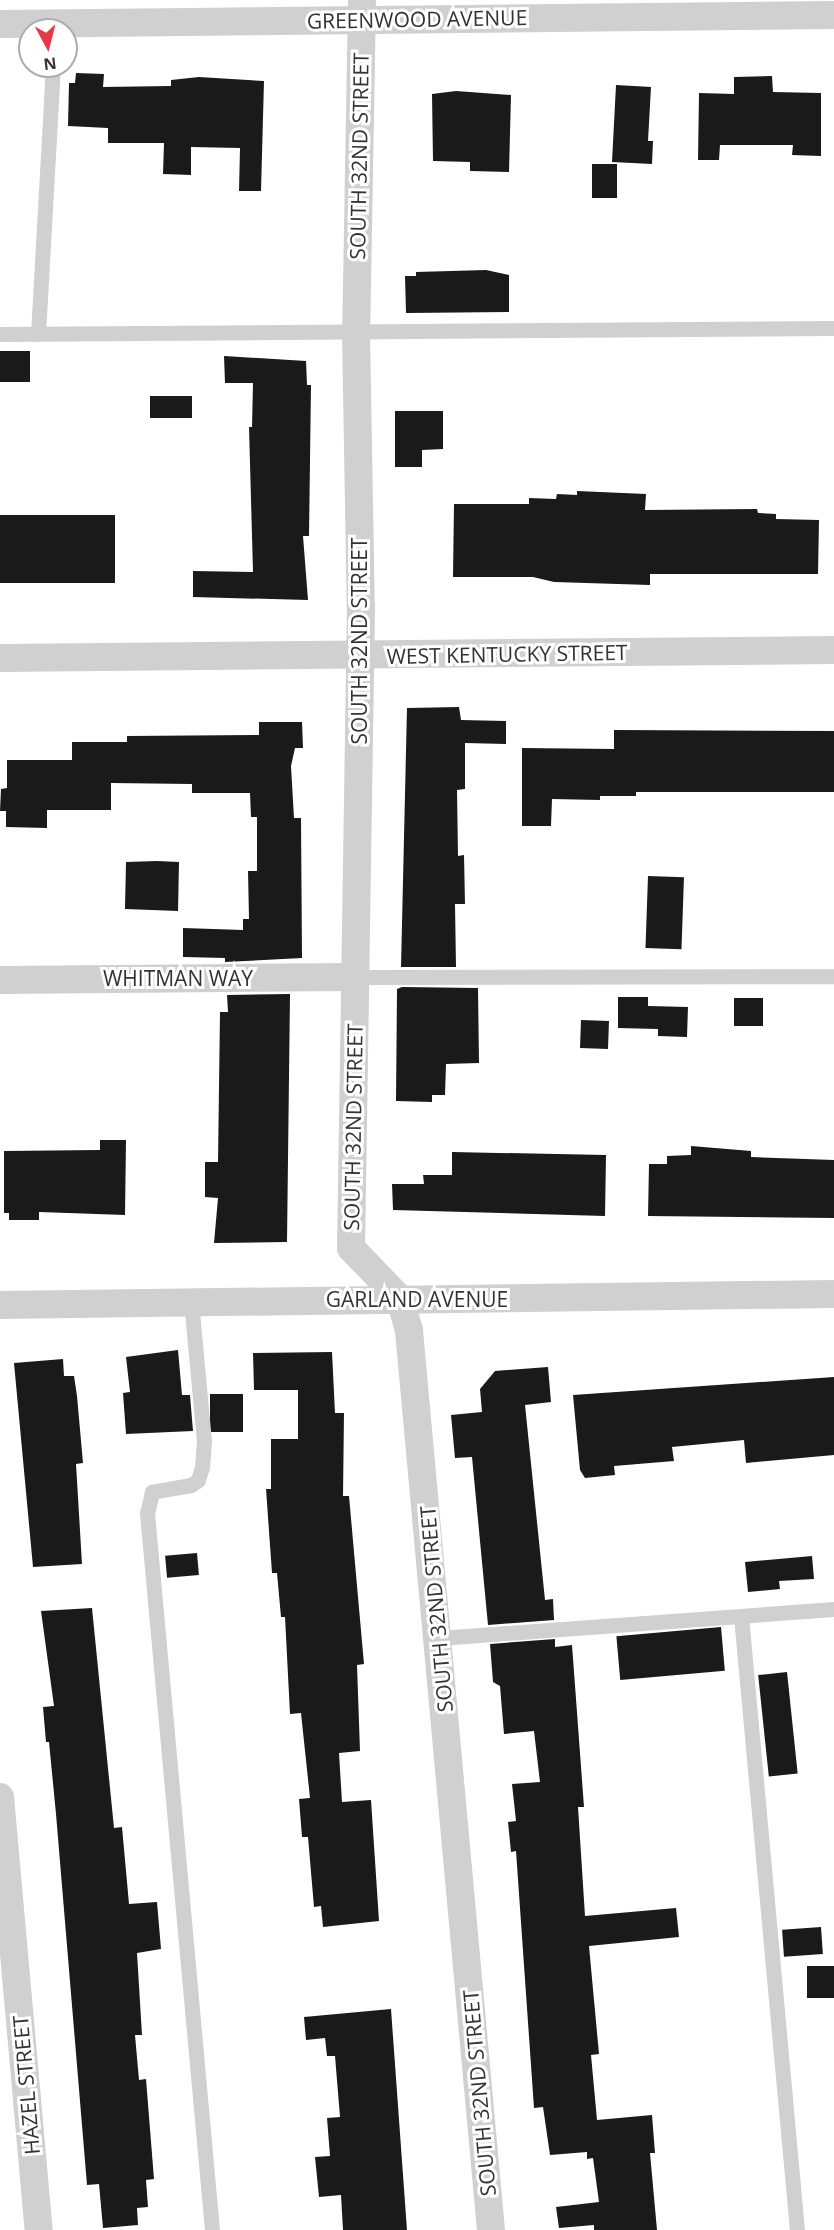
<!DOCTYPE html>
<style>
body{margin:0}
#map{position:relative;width:834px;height:2230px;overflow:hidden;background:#fff;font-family:"Open Sans",sans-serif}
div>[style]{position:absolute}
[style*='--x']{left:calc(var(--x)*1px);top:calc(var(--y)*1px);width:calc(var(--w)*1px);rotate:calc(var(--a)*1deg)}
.building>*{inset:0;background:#1a1a1a;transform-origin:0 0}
.service>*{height:15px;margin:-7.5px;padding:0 7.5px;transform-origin:7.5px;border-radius:7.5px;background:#d0d0d0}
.minor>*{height:28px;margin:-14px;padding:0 14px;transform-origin:14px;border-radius:14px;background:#d0d0d0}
span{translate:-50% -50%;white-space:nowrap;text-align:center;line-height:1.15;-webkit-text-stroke:6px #fff;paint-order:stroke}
.street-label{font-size:21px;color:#333}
.north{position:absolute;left:18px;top:18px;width:60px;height:60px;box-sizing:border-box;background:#fff;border:2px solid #adadad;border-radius:50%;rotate:173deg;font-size:16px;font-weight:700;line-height:24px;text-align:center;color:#333}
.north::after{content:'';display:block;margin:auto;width:21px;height:27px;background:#e63946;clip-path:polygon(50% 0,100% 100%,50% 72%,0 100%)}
</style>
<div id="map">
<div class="building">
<i style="clip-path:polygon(76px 73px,104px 74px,103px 87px,171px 86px,171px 80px,199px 77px,264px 81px,261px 191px,239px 191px,240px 148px,191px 147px,191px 175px,163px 174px,164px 143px,108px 143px,108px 128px,68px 126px,69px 83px,75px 83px)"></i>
<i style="clip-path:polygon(772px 76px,773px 92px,821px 93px,821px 156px,792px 155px,793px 145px,720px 145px,719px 160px,698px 160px,699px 93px,734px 94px,734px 77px)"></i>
<i style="clip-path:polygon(616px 85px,651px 87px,648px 141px,653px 141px,652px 164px,612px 162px)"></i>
<i style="clip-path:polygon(456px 91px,511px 95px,509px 172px,470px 171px,470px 162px,433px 161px,432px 94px)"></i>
<i style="left:592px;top:164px;width:25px;height:34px"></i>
<i style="clip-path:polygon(486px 270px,509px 275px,509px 312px,406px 313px,405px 276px,416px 276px,416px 272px)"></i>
<i style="left:0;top:351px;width:30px;height:31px"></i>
<i style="clip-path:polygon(224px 356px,306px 361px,307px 385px,311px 385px,309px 536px,303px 536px,308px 600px,193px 597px,193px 571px,253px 572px,249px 427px,252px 427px,253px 383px,225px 383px)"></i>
<i style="left:150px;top:396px;width:42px;height:22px"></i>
<i style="clip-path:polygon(395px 411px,443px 411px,443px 449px,422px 450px,422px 467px,395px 467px)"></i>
<i style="clip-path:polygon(577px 491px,646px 494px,645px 510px,757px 509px,758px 513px,776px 514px,776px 519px,819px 520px,818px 574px,650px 574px,650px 585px,554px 582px,533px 577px,453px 577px,454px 504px,529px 504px,529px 498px,556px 499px,557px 494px,577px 495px)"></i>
<i style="left:0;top:515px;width:115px;height:68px"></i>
<i style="clip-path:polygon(459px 707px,461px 720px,506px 721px,506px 744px,465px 743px,465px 789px,457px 790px,458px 856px,464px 855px,465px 904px,455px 904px,456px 967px,401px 967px,407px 708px)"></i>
<i style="clip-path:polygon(259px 722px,302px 722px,303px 748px,295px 748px,291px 766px,294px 818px,301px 818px,302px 958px,225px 962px,225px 958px,183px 957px,183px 928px,243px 930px,243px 919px,249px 919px,248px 871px,257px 871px,257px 817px,251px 817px,250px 793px,192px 793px,192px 784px,111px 783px,111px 810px,47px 810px,47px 828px,6px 827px,6px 811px,0 811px,1px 789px,7px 788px,7px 760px,72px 760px,72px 742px,127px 742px,127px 736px,259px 735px)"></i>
<i style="clip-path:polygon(614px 730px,834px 731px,834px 792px,636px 792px,636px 796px,600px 796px,600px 800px,552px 799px,551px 826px,522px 826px,522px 748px,614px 749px)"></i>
<i style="clip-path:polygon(157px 861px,179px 862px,178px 911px,125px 909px,126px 862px)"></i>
<i style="left:648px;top:876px;width:36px;height:72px;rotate:2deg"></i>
<i style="clip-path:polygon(402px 987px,478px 988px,479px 1063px,446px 1064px,445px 1095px,432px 1095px,432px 1102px,396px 1101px,397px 989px)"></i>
<i style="clip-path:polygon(290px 994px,287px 1242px,214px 1243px,218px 1198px,205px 1197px,205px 1162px,218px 1162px,220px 1012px,228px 1012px,227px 995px)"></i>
<i style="clip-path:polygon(618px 997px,648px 997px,648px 1006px,688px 1007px,687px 1037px,658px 1036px,658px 1029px,618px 1028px)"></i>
<i style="left:734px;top:998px;width:29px;height:28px"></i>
<i style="left:581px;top:1020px;width:28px;height:28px;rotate:2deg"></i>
<i style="clip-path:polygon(100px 1140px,126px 1140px,125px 1215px,39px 1212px,39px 1220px,9px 1220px,9px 1213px,4px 1213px,4px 1151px,100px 1150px)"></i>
<i style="clip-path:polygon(691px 1146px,751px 1151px,751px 1157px,834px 1160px,834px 1218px,648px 1216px,649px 1164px,667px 1164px,667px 1156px,691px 1155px)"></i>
<i style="clip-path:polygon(452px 1152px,606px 1155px,605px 1216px,393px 1210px,392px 1184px,424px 1184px,423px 1175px,452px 1175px)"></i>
<i style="clip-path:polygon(178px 1350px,182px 1395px,190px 1395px,193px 1431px,126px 1434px,123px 1393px,130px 1392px,126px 1357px)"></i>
<i style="clip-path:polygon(332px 1352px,335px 1413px,344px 1413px,343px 1496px,349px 1496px,364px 1664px,357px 1665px,360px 1751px,339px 1753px,342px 1802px,371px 1800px,379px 1921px,323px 1927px,321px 1906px,314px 1907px,308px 1837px,302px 1837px,299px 1799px,310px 1798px,301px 1713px,290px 1714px,285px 1617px,281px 1617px,277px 1573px,272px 1573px,266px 1489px,271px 1489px,271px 1439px,298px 1439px,298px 1390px,254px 1390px,253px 1353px)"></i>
<i style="clip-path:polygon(63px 1359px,64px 1376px,74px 1376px,77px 1396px,83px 1463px,76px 1464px,82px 1564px,33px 1567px,14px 1363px)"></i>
<i style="clip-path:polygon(548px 1367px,551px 1402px,525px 1405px,545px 1600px,553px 1599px,554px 1620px,488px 1625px,472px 1457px,455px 1458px,451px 1415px,482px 1412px,480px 1389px,495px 1371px)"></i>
<i style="clip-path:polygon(834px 1377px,834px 1455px,746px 1463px,744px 1440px,672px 1447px,674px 1461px,614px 1466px,615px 1475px,585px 1478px,580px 1470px,573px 1395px)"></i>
<i style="left:243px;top:1394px;width:38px;height:33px;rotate:90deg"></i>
<i style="left:197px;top:1553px;width:22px;height:32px;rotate:85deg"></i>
<i style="clip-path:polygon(812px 1556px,814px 1579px,779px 1581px,780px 1589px,748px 1592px,745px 1562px)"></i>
<i style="clip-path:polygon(92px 1608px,114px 1828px,122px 1827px,129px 1904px,157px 1902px,161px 1949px,137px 1953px,142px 2035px,135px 2035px,139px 2080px,146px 2079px,154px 2179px,146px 2180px,148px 2207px,137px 2208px,138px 2225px,103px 2228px,99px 2184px,87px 2185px,56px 1814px,49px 1742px,46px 1742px,43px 1707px,54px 1706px,41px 1611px)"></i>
<i style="left:721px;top:1627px;width:44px;height:105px;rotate:85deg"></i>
<i style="clip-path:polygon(555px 1639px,555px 1647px,572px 1645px,584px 1807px,578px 1807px,585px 1916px,676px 1908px,679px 1937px,589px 1946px,599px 2054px,591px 2055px,597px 2120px,652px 2115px,655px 2153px,650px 2153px,657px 2230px,594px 2230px,594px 2225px,559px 2228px,556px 2207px,599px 2202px,593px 2158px,587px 2159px,587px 2152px,550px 2155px,543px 2107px,534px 2108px,516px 1851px,511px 1852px,508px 1822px,516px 1821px,512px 1784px,540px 1782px,534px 1731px,504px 1734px,500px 1686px,493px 1682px,490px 1644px)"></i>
<i style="left:787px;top:1672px;width:102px;height:29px;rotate:84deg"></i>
<i style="left:821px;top:1927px;width:27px;height:39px;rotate:86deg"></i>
<i style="left:834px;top:1966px;width:32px;height:27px;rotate:90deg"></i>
<i style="clip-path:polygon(391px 2009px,407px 2230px,343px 2230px,341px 2195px,319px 2197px,315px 2157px,330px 2156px,327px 2118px,340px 2117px,335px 2056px,327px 2056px,325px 2038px,306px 2040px,304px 2017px)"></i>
</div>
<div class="service">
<i style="--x:0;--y:334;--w:834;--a:-0.41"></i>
<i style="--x:38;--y:334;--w:268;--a:-86.8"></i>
<i style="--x:355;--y:977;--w:479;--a:-0.1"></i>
<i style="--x:191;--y:1301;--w:140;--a:84.7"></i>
<i style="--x:204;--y:1440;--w:27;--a:94"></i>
<i style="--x:202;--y:1467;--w:14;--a:107"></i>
<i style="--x:198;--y:1480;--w:9;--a:144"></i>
<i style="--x:191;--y:1485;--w:40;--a:170"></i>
<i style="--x:152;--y:1492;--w:22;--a:103"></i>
<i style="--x:147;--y:1513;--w:720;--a:84.82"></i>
<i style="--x:741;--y:1616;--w:617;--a:84.79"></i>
<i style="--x:439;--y:1638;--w:396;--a:-4.2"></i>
</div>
<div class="minor">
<i style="--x:362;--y:0;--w:332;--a:91"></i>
<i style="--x:356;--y:332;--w:275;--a:89"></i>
<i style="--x:361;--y:607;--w:641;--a:90.89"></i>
<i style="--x:351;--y:1248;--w:71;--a:46.1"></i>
<i style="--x:400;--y:1299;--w:33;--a:74"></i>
<i style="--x:409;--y:1331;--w:903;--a:84.79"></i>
<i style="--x:0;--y:24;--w:834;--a:-0.62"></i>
<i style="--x:0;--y:658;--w:834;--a:-0.55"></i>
<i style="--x:0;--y:980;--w:355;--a:-0.5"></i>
<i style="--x:0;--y:1305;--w:834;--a:-0.76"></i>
<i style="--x:0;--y:1797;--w:435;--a:84.9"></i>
</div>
<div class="street-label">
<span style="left:417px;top:19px;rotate:-1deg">GREENWOOD AVENUE</span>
<span style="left:359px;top:156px;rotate:-89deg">SOUTH 32ND STREET</span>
<span style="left:359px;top:641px;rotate:-90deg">SOUTH 32ND STREET</span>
<span style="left:507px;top:654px;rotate:-1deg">WEST KENTUCKY STREET</span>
<span style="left:178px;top:978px">WHITMAN WAY</span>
<span style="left:353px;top:1127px;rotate:-89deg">SOUTH 32ND STREET</span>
<span style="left:417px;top:1299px">GARLAND AVENUE</span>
<span style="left:436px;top:1609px;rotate:-95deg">SOUTH 32ND STREET</span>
<span style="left:26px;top:2085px;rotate:-95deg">HAZEL STREET</span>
<span style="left:479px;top:2093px;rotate:-95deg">SOUTH 32ND STREET</span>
</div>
<div class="north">N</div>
</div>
